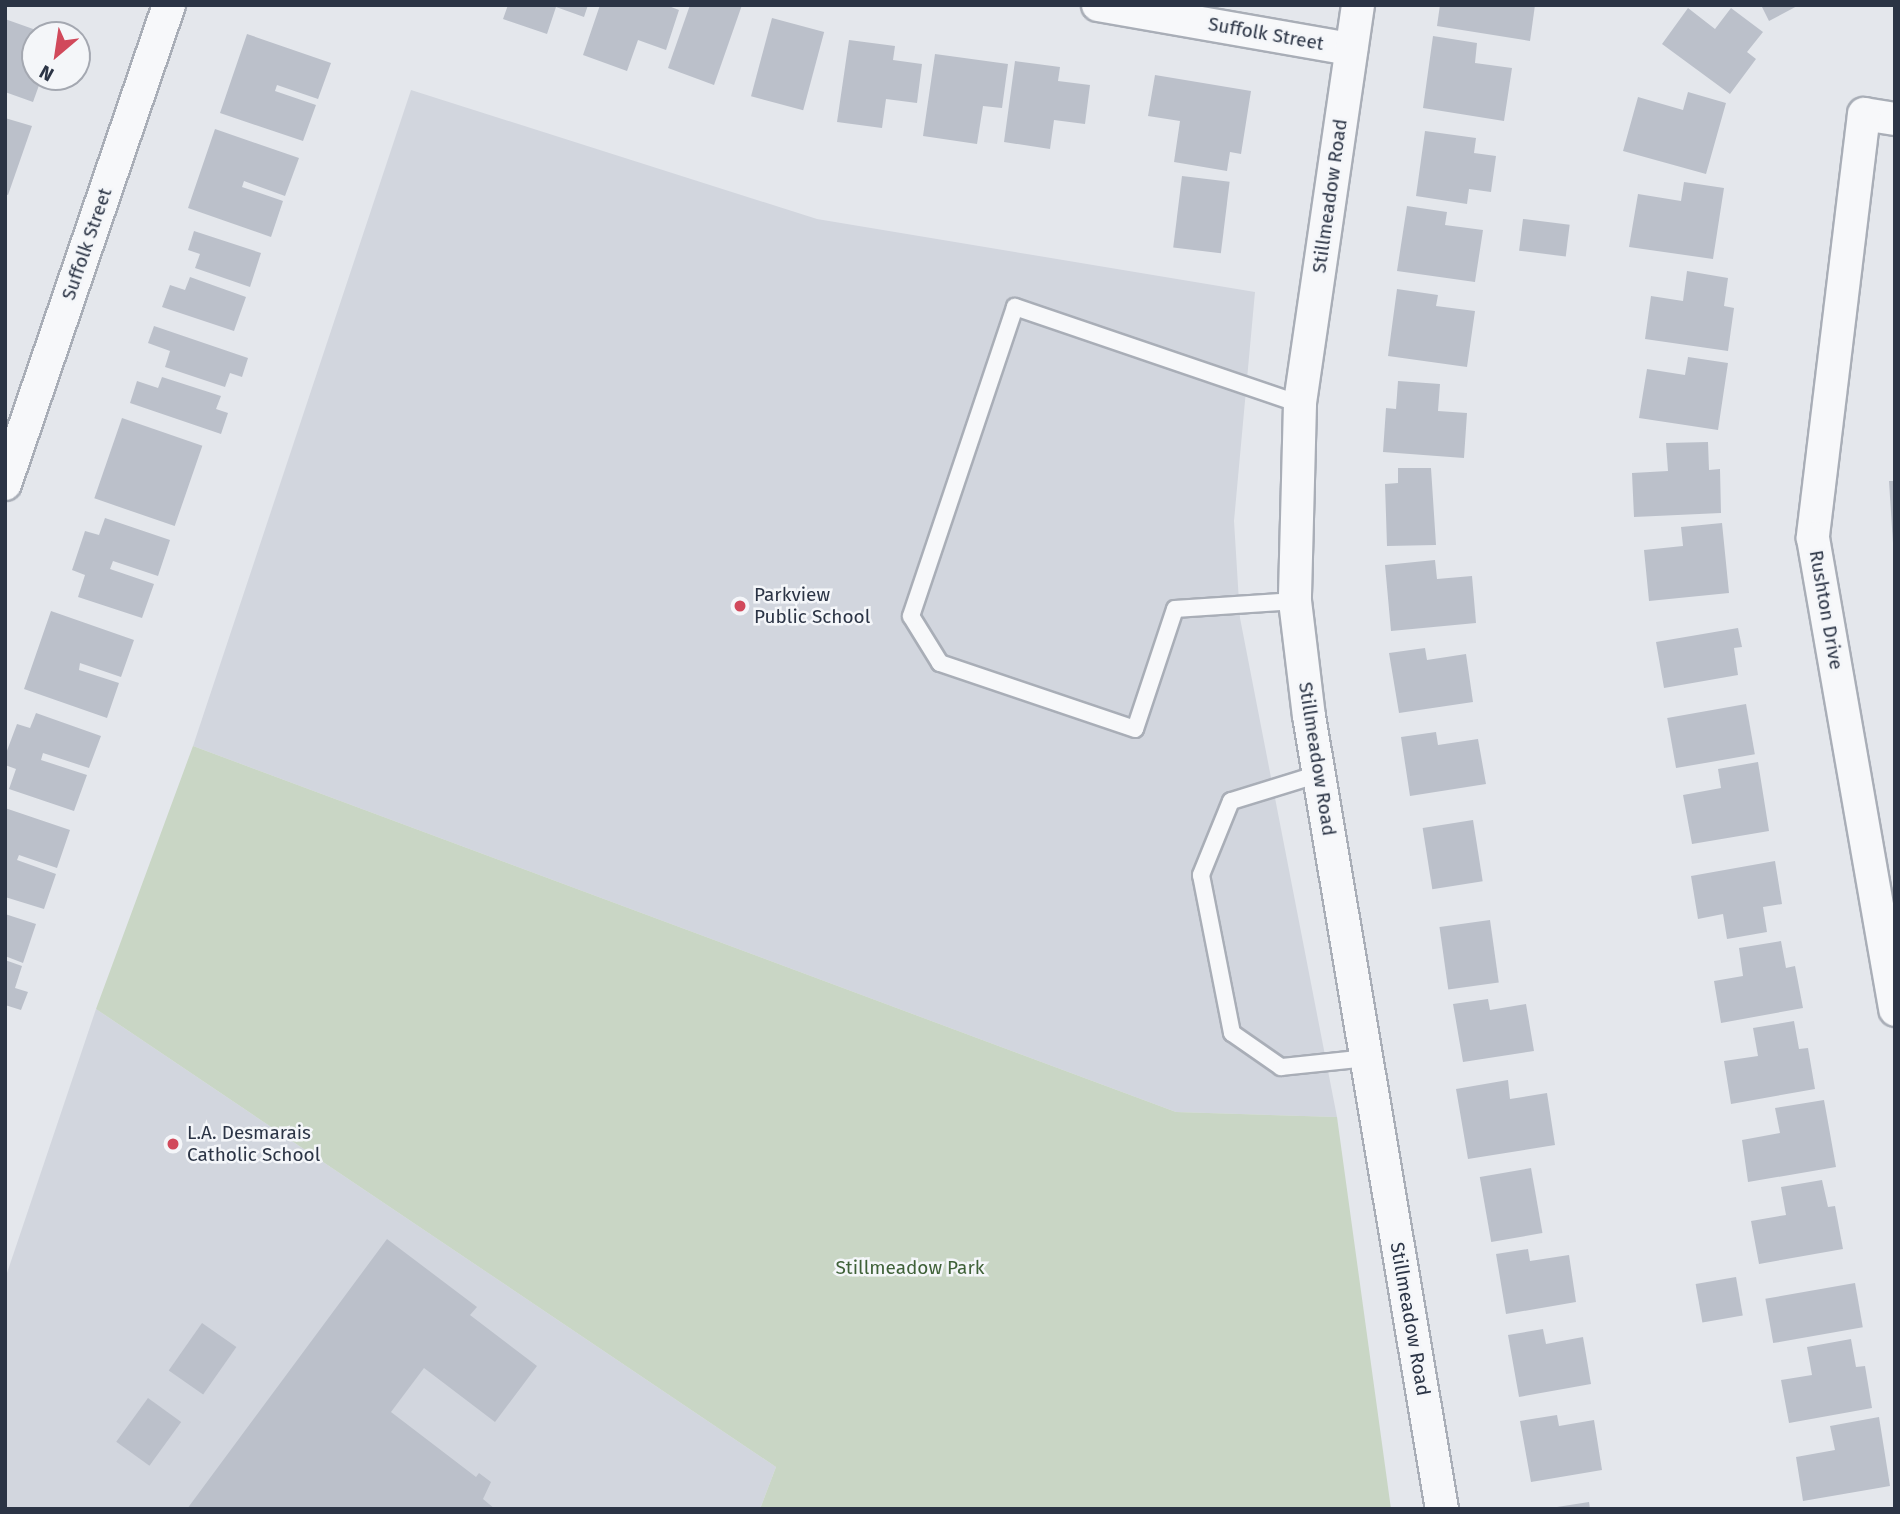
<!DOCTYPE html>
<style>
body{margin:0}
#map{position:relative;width:1900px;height:1514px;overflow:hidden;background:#e4e7ec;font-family:"Fira Sans",sans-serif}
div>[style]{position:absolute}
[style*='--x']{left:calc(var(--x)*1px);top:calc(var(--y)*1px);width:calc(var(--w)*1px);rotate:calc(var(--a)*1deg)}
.built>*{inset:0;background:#d2d6de}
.green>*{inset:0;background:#c9d6c5}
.building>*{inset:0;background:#bbc0ca;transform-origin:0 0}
.roads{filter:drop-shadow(2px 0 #a9aeb7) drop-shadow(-2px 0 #a9aeb7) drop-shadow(0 2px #a9aeb7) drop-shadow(0 -2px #a9aeb7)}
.lane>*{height:16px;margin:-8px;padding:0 8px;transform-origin:8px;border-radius:8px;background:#f7f8fa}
.street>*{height:32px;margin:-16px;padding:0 16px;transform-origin:16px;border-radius:16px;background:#f7f8fa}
.dots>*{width:19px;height:19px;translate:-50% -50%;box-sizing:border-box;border:4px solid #f4f6f9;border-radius:50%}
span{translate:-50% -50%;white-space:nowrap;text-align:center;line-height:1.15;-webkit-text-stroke:5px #f4f6f9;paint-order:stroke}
.street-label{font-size:19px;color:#2b3445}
.poi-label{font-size:19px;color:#2b3445}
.left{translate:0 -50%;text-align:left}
.park-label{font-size:19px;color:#3f6138}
.frame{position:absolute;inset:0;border:7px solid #2b3445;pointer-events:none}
.north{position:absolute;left:21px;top:21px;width:70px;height:70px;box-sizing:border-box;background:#f4f6f9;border:2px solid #a4a8b1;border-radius:50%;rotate:209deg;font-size:19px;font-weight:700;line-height:28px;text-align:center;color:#2b3445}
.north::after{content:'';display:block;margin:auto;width:24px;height:32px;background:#d1495b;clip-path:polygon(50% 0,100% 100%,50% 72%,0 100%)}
</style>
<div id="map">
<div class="built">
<i style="clip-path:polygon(411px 90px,817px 219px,1255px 292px,1234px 521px,1240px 618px,1337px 1117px,1176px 1112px,193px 746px)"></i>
<i style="clip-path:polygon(96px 1009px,776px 1467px,760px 1509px,5px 1509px,5px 1279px)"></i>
</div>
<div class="green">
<i style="clip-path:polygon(193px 746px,1176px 1112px,1337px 1117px,1391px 1509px,760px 1509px,776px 1467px,96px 1009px)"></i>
</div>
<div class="building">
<i style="clip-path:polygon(508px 5px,588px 5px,584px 17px,556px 7px,547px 34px,503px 19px)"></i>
<i style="clip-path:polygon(600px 5px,666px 5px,679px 10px,666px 50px,638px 40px,627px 71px,583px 55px)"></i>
<i style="clip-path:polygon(690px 5px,742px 5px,714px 85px,668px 68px)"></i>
<i style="clip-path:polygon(1440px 5px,1535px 5px,1530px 41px,1437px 26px)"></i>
<i style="clip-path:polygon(1761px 5px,1799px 5px,1769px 21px)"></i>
<i style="clip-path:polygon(1688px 8px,1715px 29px,1731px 8px,1763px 32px,1747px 52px,1756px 59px,1730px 94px,1662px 44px)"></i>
<i style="left:772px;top:18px;width:54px;height:81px;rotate:15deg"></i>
<i style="clip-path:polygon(5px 19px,50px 35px,35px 35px,35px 77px,42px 77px,33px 102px,5px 92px)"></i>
<i style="clip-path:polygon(247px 34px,331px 63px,318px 99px,277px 85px,275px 91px,316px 105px,303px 141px,220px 113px)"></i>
<i style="clip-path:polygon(1433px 36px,1477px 43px,1475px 63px,1512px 68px,1504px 121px,1423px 108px)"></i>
<i style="clip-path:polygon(849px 40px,895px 46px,893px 60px,922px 64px,917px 103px,886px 99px,882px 128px,837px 122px)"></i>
<i style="clip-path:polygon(935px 54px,1008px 64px,1002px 108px,983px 106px,977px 144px,923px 136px)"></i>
<i style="clip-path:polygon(1015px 61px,1060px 67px,1058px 81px,1090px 85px,1085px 124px,1054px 120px,1050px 149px,1004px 142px)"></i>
<i style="clip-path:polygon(1155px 75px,1251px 91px,1241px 154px,1230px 152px,1227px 171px,1174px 162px,1180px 121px,1148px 116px)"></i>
<i style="clip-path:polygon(1688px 92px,1726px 103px,1706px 174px,1623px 151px,1638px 97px,1683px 110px)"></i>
<i style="clip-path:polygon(5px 118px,32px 126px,8px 195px,5px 194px)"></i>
<i style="clip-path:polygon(215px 129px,299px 158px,285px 196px,244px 181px,242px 187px,283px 201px,271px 237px,188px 208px)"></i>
<i style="clip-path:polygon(1425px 131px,1476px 138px,1474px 153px,1496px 156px,1491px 192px,1469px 189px,1467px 204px,1416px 196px)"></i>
<i style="left:1182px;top:176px;width:48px;height:72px;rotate:7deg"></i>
<i style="clip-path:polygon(1684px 182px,1724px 188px,1713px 259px,1629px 247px,1638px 194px,1681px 201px)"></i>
<i style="clip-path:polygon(1407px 206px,1447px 212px,1445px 225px,1483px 230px,1475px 282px,1397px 271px)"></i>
<i style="left:1523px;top:219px;width:47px;height:32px;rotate:7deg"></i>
<i style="clip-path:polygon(194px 231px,261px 253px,250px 287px,195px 268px,200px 254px,188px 250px)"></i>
<i style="clip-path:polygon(1687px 271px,1728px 278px,1724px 306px,1734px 308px,1728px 351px,1645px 339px,1651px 296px,1683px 301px)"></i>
<i style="clip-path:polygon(190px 277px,246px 297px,234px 331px,162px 307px,170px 285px,185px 290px)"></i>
<i style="clip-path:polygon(1397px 289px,1438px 295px,1436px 306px,1475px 311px,1467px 367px,1388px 356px)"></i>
<i style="clip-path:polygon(154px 326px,248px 358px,242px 377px,230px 373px,225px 387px,165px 367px,170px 351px,148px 343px)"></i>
<i style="clip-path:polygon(1688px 357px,1728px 363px,1718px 430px,1639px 418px,1647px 369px,1685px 375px)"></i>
<i style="clip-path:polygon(162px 377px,221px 396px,216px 409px,228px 413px,221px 434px,130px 403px,137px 381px,158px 388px)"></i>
<i style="clip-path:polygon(1398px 381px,1440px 384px,1438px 411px,1467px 413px,1464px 458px,1383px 452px,1386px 408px,1396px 409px)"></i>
<i style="left:122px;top:418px;width:85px;height:85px;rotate:19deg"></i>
<i style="clip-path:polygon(1708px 442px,1709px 470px,1720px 469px,1721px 513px,1634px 517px,1632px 473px,1668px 471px,1666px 443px)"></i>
<i style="clip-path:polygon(1398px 468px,1431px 468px,1436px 545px,1387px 546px,1385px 484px,1398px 483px)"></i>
<i style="clip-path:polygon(1889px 481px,1895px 481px,1895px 543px,1893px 543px)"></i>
<i style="clip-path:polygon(105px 518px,170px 540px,158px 576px,113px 561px,110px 569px,154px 584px,142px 618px,78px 597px,85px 575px,72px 570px,85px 531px,99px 535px)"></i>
<i style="clip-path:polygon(1722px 523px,1729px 593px,1649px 601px,1644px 550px,1683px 546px,1681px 527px)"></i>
<i style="clip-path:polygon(1435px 560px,1437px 579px,1472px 576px,1476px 623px,1391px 631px,1385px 565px)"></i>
<i style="clip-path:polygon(51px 611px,134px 640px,121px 677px,80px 663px,79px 670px,119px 683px,107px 718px,24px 689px)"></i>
<i style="clip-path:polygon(1738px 628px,1742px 647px,1734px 648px,1738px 675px,1664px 688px,1656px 642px)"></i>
<i style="clip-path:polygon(1425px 648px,1427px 660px,1466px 654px,1473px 702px,1399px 713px,1389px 653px)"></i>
<i style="left:1746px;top:704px;width:51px;height:80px;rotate:80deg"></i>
<i style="clip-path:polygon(36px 713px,101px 736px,89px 768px,43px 753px,41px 760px,87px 775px,74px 811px,9px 789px,16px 769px,5px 765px,5px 756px,17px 724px,30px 728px)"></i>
<i style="clip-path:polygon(1436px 732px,1438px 745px,1478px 739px,1486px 784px,1410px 796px,1401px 737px)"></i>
<i style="clip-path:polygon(1758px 762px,1769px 831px,1692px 844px,1683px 795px,1721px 788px,1718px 769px)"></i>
<i style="clip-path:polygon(5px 808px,70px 830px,57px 868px,19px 855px,17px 860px,56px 874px,44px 909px,5px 897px)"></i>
<i style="left:1473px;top:820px;width:62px;height:51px;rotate:81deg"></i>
<i style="clip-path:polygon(1775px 861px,1782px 904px,1763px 907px,1767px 932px,1727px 939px,1723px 914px,1698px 919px,1691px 876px)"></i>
<i style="clip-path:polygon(5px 914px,36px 924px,23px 963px,5px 956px)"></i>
<i style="left:1490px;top:920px;width:63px;height:51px;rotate:82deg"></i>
<i style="clip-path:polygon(1781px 941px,1786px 968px,1795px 966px,1803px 1008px,1721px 1023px,1714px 981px,1743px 976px,1739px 948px)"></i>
<i style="clip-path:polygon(5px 960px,22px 966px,15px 988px,28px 992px,21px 1010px,5px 1005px)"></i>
<i style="clip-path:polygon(1488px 999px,1490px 1010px,1526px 1004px,1534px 1051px,1463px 1062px,1453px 1004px)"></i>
<i style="clip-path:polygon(1794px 1021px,1799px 1049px,1808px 1048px,1815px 1089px,1731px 1104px,1724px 1061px,1758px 1056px,1753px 1028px)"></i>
<i style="clip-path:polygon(1508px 1080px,1510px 1099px,1547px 1093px,1555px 1145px,1468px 1159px,1456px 1089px)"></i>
<i style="clip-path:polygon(1824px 1100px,1836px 1167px,1748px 1182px,1742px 1140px,1780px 1133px,1775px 1108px)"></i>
<i style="left:1531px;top:1168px;width:66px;height:52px;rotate:80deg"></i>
<i style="clip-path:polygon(1822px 1180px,1828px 1207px,1835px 1206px,1843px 1249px,1759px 1264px,1751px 1221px,1786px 1215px,1781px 1187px)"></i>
<i style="clip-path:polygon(387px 1239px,477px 1307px,470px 1315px,537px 1366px,495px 1422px,424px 1368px,391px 1412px,476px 1477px,479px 1473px,491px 1482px,483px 1499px,495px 1509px,187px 1509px)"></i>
<i style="clip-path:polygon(1528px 1249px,1530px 1261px,1569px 1255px,1576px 1302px,1506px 1314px,1496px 1254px)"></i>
<i style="left:1736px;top:1277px;width:39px;height:41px;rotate:80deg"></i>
<i style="left:1855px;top:1283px;width:45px;height:91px;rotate:80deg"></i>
<i style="left:202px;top:1323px;width:42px;height:58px;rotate:35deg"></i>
<i style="clip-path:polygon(1543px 1329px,1546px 1344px,1583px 1337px,1591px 1384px,1519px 1397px,1508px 1335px)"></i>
<i style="clip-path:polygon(1851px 1339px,1856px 1367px,1865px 1366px,1872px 1408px,1789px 1423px,1781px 1380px,1812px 1375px,1807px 1347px)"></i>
<i style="left:148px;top:1398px;width:41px;height:54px;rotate:36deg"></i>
<i style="clip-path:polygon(1557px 1415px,1559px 1426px,1594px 1420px,1602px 1470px,1531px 1482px,1520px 1421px)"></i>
<i style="clip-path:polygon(1879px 1417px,1890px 1486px,1803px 1501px,1796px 1457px,1835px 1450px,1830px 1426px)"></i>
<i style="clip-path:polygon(1589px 1502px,1590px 1509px,1557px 1509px,1557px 1507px)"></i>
</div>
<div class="roads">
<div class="lane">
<i style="--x:1295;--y:601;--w:120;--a:176.2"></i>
<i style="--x:1175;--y:609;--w:126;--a:108.4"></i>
<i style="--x:1135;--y:729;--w:206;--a:-161.3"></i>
<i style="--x:940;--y:663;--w:55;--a:-121.7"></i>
<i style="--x:911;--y:616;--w:326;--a:-71.4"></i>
<i style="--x:1015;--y:307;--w:301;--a:18.8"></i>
<i style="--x:1319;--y:774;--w:92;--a:162.9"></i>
<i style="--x:1231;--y:801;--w:80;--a:112.1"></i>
<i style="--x:1201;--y:875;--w:161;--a:78.9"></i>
<i style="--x:1232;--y:1033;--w:60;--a:34.8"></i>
<i style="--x:1281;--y:1067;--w:86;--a:-6"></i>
</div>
<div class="street">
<i style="--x:1098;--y:5;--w:257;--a:9.9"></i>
<i style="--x:1358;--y:5;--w:403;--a:98.3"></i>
<i style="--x:1300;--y:404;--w:197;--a:91.5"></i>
<i style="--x:1295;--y:601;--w:116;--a:83.1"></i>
<i style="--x:1309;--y:716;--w:804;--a:80.48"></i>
<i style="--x:1895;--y:119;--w:31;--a:-171"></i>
<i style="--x:1864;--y:114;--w:427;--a:96.9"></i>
<i style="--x:1813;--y:538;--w:479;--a:80.1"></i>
<i style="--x:5;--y:484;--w:506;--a:-71.1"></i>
</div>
</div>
<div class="dots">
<i style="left:740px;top:606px;background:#d1495b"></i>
<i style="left:173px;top:1144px;background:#d1495b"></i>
</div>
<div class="street-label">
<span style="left:1266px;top:34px;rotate:10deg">Suffolk Street</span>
<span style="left:1330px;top:196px;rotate:-82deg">Stillmeadow Road</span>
<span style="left:87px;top:244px;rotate:-71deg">Suffolk Street</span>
<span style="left:1826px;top:610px;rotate:80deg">Rushton Drive</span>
<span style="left:1317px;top:759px;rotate:81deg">Stillmeadow Road</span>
<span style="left:1410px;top:1319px;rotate:80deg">Stillmeadow Road</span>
</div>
<div class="poi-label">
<span class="left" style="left:754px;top:606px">Parkview<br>Public School</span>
<span class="left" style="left:187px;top:1144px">L.A. Desmarais<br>Catholic School</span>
</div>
<div class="park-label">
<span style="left:910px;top:1268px">Stillmeadow Park</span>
</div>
<div class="frame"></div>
<div class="north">N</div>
</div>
